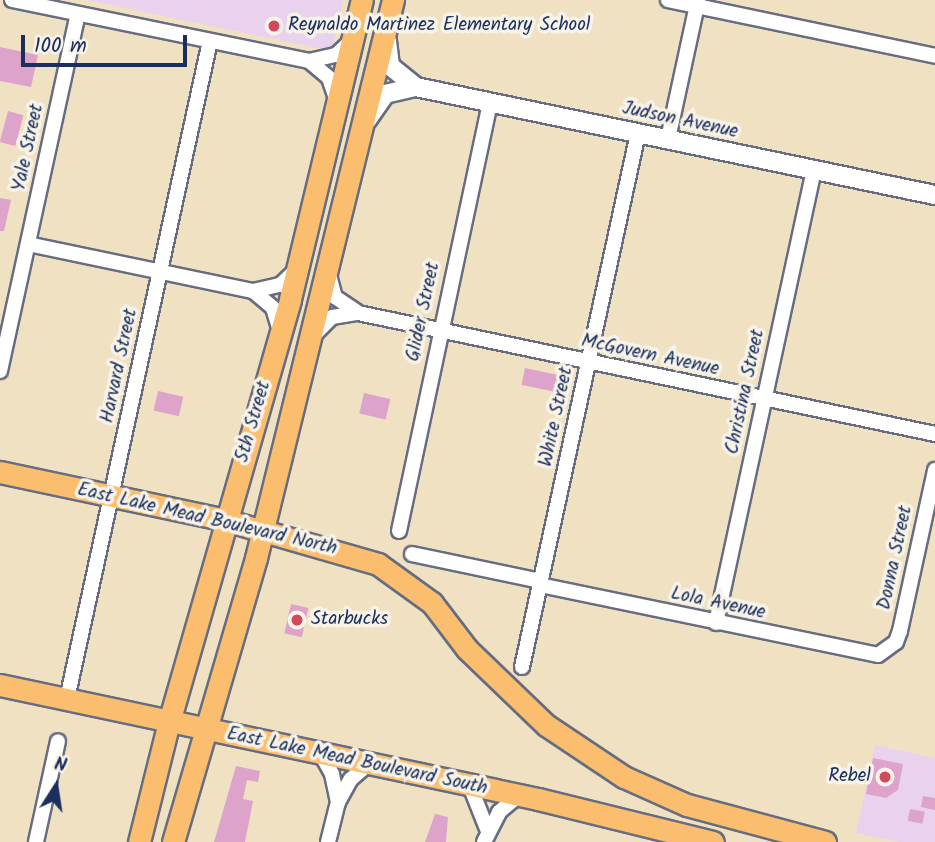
<!DOCTYPE html>
<style>
body{margin:0}
#map{position:relative;width:935px;height:842px;overflow:hidden;background:#f0e1c2;font-family:Kalam,sans-serif}
div>[style]{position:absolute}
[style*='--x']{left:calc(var(--x)*1px);top:calc(var(--y)*1px);width:calc(var(--w)*1px);rotate:calc(var(--a)*1deg)}
.built>*{inset:0;background:#e9d2ed}
.building>*{inset:0;background:#dda3ca;transform-origin:0 0}
.roads{filter:drop-shadow(2px 0 #666d81) drop-shadow(-2px 0 #666d81) drop-shadow(0 2px #666d81) drop-shadow(0 -2px #666d81)}
.minor>*{height:14px;margin:-7px;padding:0 7px;transform-origin:7px;border-radius:7px;background:#fff}
.tertiary>*{height:18px;margin:-9px;padding:0 9px;transform-origin:9px;border-radius:9px;background:#fff}
.primary>*{height:21px;margin:-10.5px;padding:0 10.5px;transform-origin:10.5px;border-radius:10.5px;background:#fbbd6e}
.dots>*{width:19px;height:19px;translate:-50% -50%;box-sizing:border-box;border:4px solid #f7f3e8;border-radius:50%}
span{translate:-50% -50%;white-space:nowrap;text-align:center;line-height:1.15;-webkit-text-stroke:7px #f7f3e8;paint-order:stroke}
.poi-label{font-size:19px;color:#1b2f5e}
.left{translate:0 -50%;text-align:left}
.right{translate:-100% -50%;text-align:right}
.street-label{font-size:19px;color:#1b2f5e}
.north{position:absolute;left:21px;top:751px;width:70px;height:70px;-webkit-text-stroke:5px #f7f3e8;paint-order:stroke;rotate:12deg;font-size:19px;font-weight:700;line-height:28px;text-align:center;color:#1b2f5e}
.north::after{content:'';display:block;margin:auto;width:24px;height:32px;background:#1b2f5e;clip-path:polygon(50% 0,100% 100%,50% 72%,0 100%)}
.scale{position:absolute;left:21px;top:35px;width:166px;height:32px;box-sizing:border-box;border:4px solid #1b2f5e;border-top:0;padding-left:9px;font-size:21px;line-height:24px;white-space:nowrap;color:#1b2f5e;-webkit-text-stroke:5px #f7f3e8;paint-order:stroke}
</style>
<div id="map">
<div class="built">
<i style="clip-path:polygon(87px 0,343px 0,332px 51px)"></i>
<i style="clip-path:polygon(875px 745px,935px 758px,935px 842px,899px 842px,856px 833px)"></i>
</div>
<div class="building">
<i style="clip-path:polygon(0 47px,38px 55px,31px 87px,0 81px)"></i>
<i style="left:8px;top:111px;width:16px;height:32px;rotate:15deg"></i>
<i style="clip-path:polygon(0 198px,11px 200px,4px 231px,0 231px)"></i>
<i style="left:525px;top:368px;width:35px;height:17px;rotate:12deg"></i>
<i style="left:158px;top:391px;width:26px;height:20px;rotate:13deg"></i>
<i style="left:364px;top:393px;width:27px;height:21px;rotate:13deg"></i>
<i style="left:291px;top:604px;width:18px;height:30px;rotate:13deg"></i>
<i style="clip-path:polygon(873px 758px,903px 764px,898px 790px,886px 798px,866px 794px)"></i>
<i style="clip-path:polygon(236px 766px,260px 771px,258px 782px,247px 780px,243px 799px,253px 801px,245px 842px,214px 842px)"></i>
<i style="clip-path:polygon(923px 796px,935px 798px,935px 810px,921px 807px)"></i>
<i style="left:910px;top:809px;width:15px;height:12px;rotate:11deg"></i>
<i style="clip-path:polygon(435px 814px,448px 817px,446px 842px,425px 842px)"></i>
</div>
<div class="roads">
<div class="minor">
<i style="--x:12;--y:0;--w:303;--a:11.6"></i>
<i style="--x:309;--y:61;--w:28;--a:-13"></i>
<i style="--x:336;--y:55;--w:21;--a:-43"></i>
<i style="--x:668;--y:0;--w:273;--a:11.8"></i>
<i style="--x:309;--y:61;--w:26;--a:40"></i>
<i style="--x:329;--y:78;--w:21;--a:71"></i>
<i style="--x:668;--y:139;--w:142;--a:-77.8"></i>
<i style="--x:28;--y:244;--w:230;--a:11.8"></i>
<i style="--x:253;--y:291;--w:28;--a:-13"></i>
<i style="--x:280;--y:285;--w:21;--a:-43"></i>
<i style="--x:329;--y:275;--w:23;--a:75"></i>
<i style="--x:335;--y:297;--w:27;--a:34"></i>
<i style="--x:253;--y:291;--w:26;--a:40"></i>
<i style="--x:273;--y:308;--w:21;--a:73"></i>
<i style="--x:314;--y:335;--w:25;--a:-45"></i>
<i style="--x:332;--y:317;--w:26;--a:-9"></i>
<i style="--x:358;--y:313;--w:590;--a:11.84"></i>
<i style="--x:0;--y:371;--w:365;--a:-77.7"></i>
<i style="--x:399;--y:531;--w:439;--a:-78"></i>
<i style="--x:412;--y:554;--w:131;--a:11.9"></i>
<i style="--x:540;--y:585;--w:345;--a:11.7"></i>
<i style="--x:878;--y:655;--w:22;--a:-36"></i>
<i style="--x:896;--y:642;--w:12;--a:-70"></i>
<i style="--x:900;--y:631;--w:165;--a:-77.7"></i>
<i style="--x:716;--y:623;--w:463;--a:-77.8"></i>
<i style="--x:522;--y:667;--w:546;--a:-77.74"></i>
<i style="--x:67;--y:699;--w:673;--a:-77.74"></i>
<i style="--x:321;--y:754;--w:23;--a:61"></i>
<i style="--x:332;--y:774;--w:29;--a:78"></i>
<i style="--x:470;--y:786;--w:46;--a:68.4"></i>
<i style="--x:36;--y:842;--w:103;--a:-77.7"></i>
<i style="--x:328;--y:842;--w:41;--a:-76"></i>
<i style="--x:338;--y:802;--w:26;--a:-61"></i>
<i style="--x:351;--y:779;--w:23;--a:-41"></i>
<i style="--x:484;--y:842;--w:34;--a:-63"></i>
<i style="--x:499;--y:812;--w:25;--a:-40"></i>
</div>
<div class="tertiary">
<i style="--x:387;--y:41;--w:25;--a:83"></i>
<i style="--x:390;--y:66;--w:33;--a:39"></i>
<i style="--x:367;--y:120;--w:32;--a:-55"></i>
<i style="--x:385;--y:94;--w:32;--a:-13"></i>
<i style="--x:416;--y:87;--w:530;--a:11.76"></i>
</div>
<div class="primary">
<i style="--x:0;--y:472;--w:230;--a:12"></i>
<i style="--x:225;--y:520;--w:159;--a:16"></i>
<i style="--x:378;--y:564;--w:67;--a:35.8"></i>
<i style="--x:432;--y:603;--w:58;--a:52.7"></i>
<i style="--x:467;--y:649;--w:110;--a:43.9"></i>
<i style="--x:546;--y:725;--w:94;--a:33.7"></i>
<i style="--x:624;--y:777;--w:69;--a:24"></i>
<i style="--x:687;--y:805;--w:143;--a:15"></i>
<i style="--x:0;--y:685;--w:550;--a:11.96"></i>
<i style="--x:538;--y:799;--w:180;--a:13.8"></i>
<i style="--x:139;--y:842;--w:124;--a:-76"></i>
<i style="--x:169;--y:722;--w:440;--a:-74"></i>
<i style="--x:290;--y:299;--w:308;--a:-76.5"></i>
<i style="--x:173;--y:842;--w:296;--a:-73.7"></i>
<i style="--x:256;--y:558;--w:575;--a:-76.21"></i>
</div>
</div>
<div class="dots">
<i style="left:274px;top:26px;background:#d1495b"></i>
<i style="left:297px;top:620px;background:#d1495b"></i>
<i style="left:885px;top:777px;background:#d1495b"></i>
</div>
<div class="poi-label">
<span class="left" style="left:288px;top:26px">Reynaldo Martinez Elementary School</span>
<span class="left" style="left:311px;top:620px">Starbucks</span>
<span class="right" style="left:871px;top:777px">Rebel</span>
</div>
<div class="street-label">
<span style="left:680px;top:121px;rotate:12deg">Judson Avenue</span>
<span style="left:29px;top:148px;rotate:-78deg">Yale Street</span>
<span style="left:424px;top:312px;rotate:-78deg">Glider Street</span>
<span style="left:650px;top:356px;rotate:12deg">McGovern Avenue</span>
<span style="left:120px;top:366px;rotate:-78deg">Harvard Street</span>
<span style="left:746px;top:392px;rotate:-78deg">Christina Street</span>
<span style="left:557px;top:417px;rotate:-78deg">White Street</span>
<span style="left:254px;top:422px;rotate:-74deg">5th Street</span>
<span style="left:207px;top:520px;rotate:13deg">East Lake Mead Boulevard North</span>
<span style="left:896px;top:558px;rotate:-78deg">Donna Street</span>
<span style="left:718px;top:604px;rotate:12deg">Lola Avenue</span>
<span style="left:357px;top:762px;rotate:12deg">East Lake Mead Boulevard South</span>
</div>
<div class="north">N</div>
<div class="scale">100 m</div>
</div>
